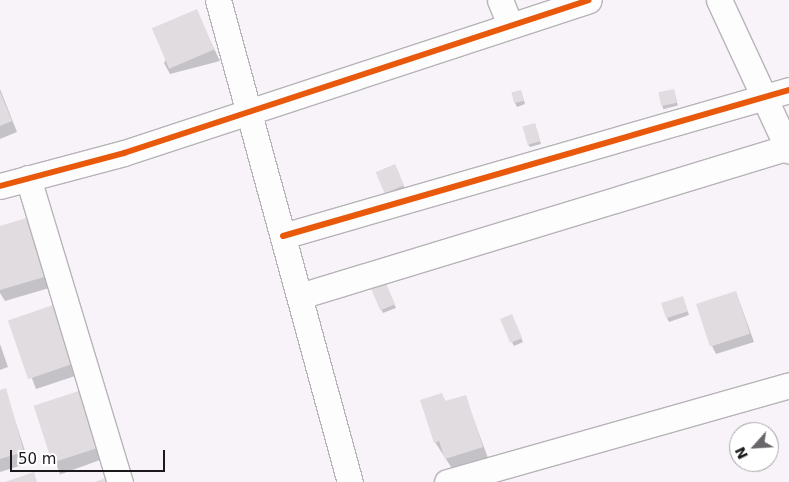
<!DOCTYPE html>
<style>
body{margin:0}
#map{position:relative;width:789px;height:482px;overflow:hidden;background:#f7f3f9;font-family:"DejaVu Sans",sans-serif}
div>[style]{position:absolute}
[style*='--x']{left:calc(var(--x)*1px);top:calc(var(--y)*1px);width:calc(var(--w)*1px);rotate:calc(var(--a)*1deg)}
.shadow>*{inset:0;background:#0003;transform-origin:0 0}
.building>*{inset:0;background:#e0dce0;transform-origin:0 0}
.roads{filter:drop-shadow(1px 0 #b7b4b8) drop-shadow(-1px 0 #b7b4b8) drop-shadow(0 1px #b7b4b8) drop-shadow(0 -1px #b7b4b8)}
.minor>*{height:25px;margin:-12.5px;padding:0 12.5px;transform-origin:12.5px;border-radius:12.5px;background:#fefdfe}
.cycleway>*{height:6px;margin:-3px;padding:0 3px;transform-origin:3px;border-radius:3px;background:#e8590c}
span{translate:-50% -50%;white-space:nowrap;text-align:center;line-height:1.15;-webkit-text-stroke:4.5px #fff;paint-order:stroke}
.north{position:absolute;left:729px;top:422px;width:50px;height:50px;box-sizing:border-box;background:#fff;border:1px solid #a4a3a4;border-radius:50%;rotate:244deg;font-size:14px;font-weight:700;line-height:20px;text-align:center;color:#1c191c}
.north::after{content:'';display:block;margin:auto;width:18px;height:22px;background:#696569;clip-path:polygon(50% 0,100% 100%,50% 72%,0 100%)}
.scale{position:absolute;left:10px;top:450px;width:155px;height:22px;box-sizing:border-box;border:2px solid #1c191c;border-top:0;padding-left:6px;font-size:15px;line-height:18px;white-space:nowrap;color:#1c191c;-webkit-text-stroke:4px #fff;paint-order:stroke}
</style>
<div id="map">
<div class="shadow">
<i style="clip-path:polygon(196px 11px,220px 61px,170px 74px,164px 63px)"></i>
<i style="clip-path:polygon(0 89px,17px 132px,0 139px)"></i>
<i style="left:674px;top:90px;width:16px;height:15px;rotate:76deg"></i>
<i style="clip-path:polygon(521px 91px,525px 104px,517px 107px,515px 103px)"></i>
<i style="clip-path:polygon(535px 124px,541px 144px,530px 147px,528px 144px)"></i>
<i style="clip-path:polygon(397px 169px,405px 189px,388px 196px,386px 192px)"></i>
<i style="clip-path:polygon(0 227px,56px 286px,5px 301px,0 293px)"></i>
<i style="clip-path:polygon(387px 288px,396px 308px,383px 313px,381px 309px)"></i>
<i style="clip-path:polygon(736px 292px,754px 342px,716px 354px,712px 346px)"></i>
<i style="clip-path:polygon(684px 301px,689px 315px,669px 322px,667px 318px)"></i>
<i style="clip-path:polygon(513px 319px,523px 342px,514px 346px,512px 342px)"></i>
<i style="clip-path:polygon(10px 321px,84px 373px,36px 389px)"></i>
<i style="clip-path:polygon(0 344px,8px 367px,0 370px)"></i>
<i style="clip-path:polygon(5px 390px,29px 463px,0 472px,0 391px)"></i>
<i style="left:85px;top:391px;width:70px;height:52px;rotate:70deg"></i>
<i style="clip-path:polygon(442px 395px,446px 402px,465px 396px,488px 458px,453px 470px,435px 442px)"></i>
</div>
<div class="building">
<i style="left:197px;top:9px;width:44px;height:49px;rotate:67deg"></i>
<i style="left:674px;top:89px;width:14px;height:16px;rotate:78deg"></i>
<i style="left:521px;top:90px;width:11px;height:10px;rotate:75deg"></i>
<i style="clip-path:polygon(0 92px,12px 121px,0 126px)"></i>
<i style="left:535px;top:123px;width:19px;height:13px;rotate:74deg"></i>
<i style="left:395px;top:164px;width:23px;height:21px;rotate:67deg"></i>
<i style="clip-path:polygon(33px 216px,51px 275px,0 290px,0 226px)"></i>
<i style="left:386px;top:283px;width:23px;height:16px;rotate:67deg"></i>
<i style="left:736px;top:291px;width:45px;height:42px;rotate:72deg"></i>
<i style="left:683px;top:296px;width:16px;height:23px;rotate:72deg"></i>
<i style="left:59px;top:303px;width:62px;height:54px;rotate:71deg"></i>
<i style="left:512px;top:314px;width:26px;height:13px;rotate:67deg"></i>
<i style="clip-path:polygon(6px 388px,24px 452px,0 459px,0 390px)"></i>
<i style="left:85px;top:389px;width:60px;height:54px;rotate:72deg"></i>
<i style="clip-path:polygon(442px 393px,445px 401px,466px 395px,483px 447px,445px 459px,439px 441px,434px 443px,420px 400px)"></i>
<i style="clip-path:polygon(34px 472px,37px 482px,5px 482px)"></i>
<i style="clip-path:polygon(113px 476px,115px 482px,94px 482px)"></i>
</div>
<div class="roads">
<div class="minor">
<i style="--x:218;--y:0;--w:500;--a:74.7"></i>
<i style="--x:500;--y:0;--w:27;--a:68"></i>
<i style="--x:719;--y:0;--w:166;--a:65.1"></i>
<i style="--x:28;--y:178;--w:318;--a:73.2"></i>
<i style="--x:0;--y:186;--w:128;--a:-14.9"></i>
<i style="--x:124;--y:153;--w:489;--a:-18.2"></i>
<i style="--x:283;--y:236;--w:527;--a:-16.09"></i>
<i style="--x:300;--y:296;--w:511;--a:-16.95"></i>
<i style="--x:447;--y:482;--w:355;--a:-15.8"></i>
</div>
</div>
<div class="cycleway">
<i style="--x:0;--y:186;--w:128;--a:-14.9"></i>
<i style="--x:124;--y:153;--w:489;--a:-18.2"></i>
<i style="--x:283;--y:236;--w:527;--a:-16.09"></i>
</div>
<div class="north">N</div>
<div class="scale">50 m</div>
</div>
